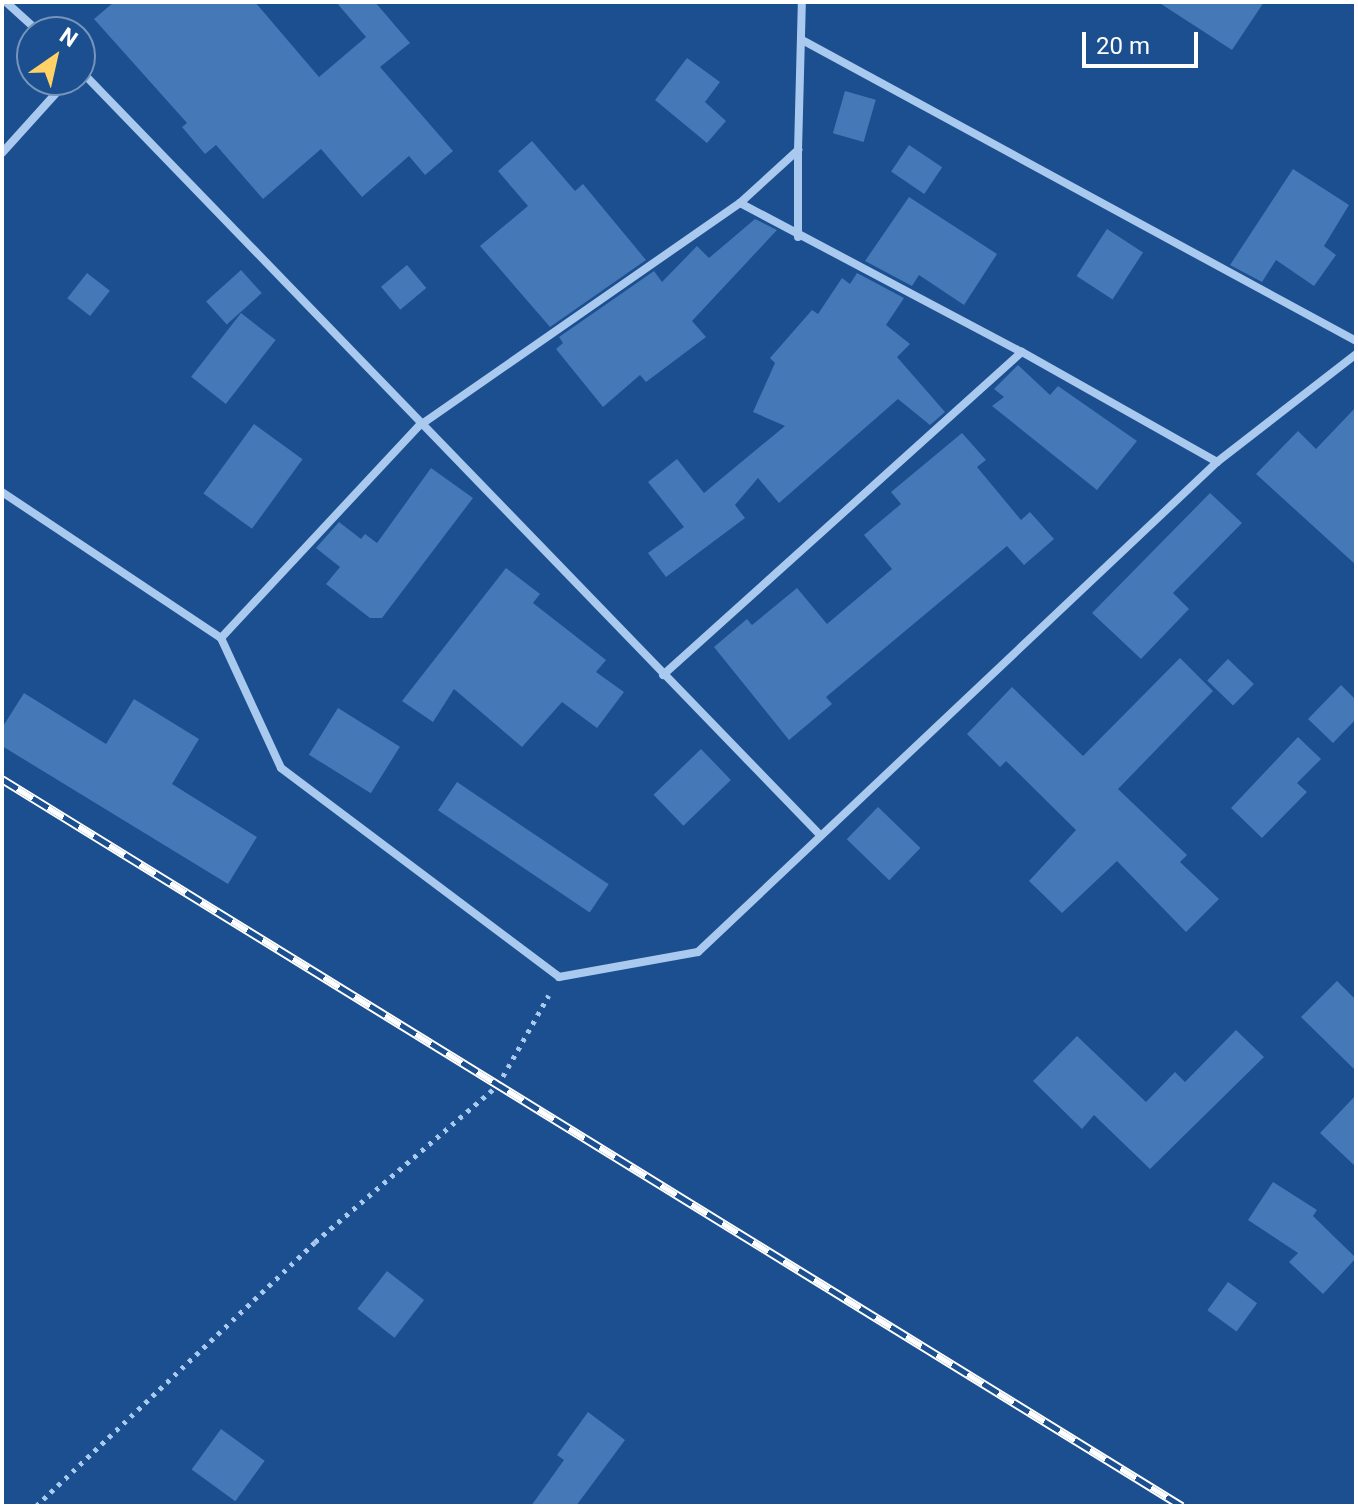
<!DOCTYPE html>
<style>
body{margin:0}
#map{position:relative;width:1358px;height:1508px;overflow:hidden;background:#1b4f8f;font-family:Roboto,sans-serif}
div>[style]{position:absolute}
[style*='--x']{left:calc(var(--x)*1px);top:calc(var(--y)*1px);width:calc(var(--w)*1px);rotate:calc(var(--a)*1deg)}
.building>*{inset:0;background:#4478b7;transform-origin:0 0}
.path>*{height:5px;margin-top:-2.5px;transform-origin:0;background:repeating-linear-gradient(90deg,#a9c9ee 0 4px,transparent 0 10px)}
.minor>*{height:8px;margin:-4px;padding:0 4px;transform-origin:4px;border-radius:4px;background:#a9c9ee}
.rail>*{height:9px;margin-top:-4.5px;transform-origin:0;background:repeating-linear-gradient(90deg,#1b4f8f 0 18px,#fff 0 36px);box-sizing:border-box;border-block:2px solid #fff}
span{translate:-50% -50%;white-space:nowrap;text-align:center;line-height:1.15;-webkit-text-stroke:7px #1b4f8f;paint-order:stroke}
.frame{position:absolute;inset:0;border:4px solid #fff;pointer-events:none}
.north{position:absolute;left:16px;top:16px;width:80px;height:80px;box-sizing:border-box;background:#1b4f8f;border:2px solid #7695bc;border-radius:50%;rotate:34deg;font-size:22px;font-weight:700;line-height:32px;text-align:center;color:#fff}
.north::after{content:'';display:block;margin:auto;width:28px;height:36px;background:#ffd166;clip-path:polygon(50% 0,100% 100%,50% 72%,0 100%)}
.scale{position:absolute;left:1082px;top:32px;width:116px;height:36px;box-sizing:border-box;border:4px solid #fff;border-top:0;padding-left:10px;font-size:24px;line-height:28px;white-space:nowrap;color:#fff;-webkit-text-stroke:6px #1b4f8f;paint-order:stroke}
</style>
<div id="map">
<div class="building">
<i style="clip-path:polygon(114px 2px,255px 2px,319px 77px,366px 37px,336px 2px,375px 2px,410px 43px,380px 67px,453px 151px,425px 175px,409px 156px,362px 197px,321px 149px,263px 199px,216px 145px,205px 154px,182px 127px,187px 123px,94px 19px)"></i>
<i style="clip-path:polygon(1158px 2px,1264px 2px,1232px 50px)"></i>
<i style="clip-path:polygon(687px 58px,720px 82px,705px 102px,726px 121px,707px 143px,655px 100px)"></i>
<i style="left:845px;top:91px;width:32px;height:44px;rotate:16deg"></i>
<i style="clip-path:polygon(532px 141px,575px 191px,583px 184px,646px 260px,550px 327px,480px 246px,528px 206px,498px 171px)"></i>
<i style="left:909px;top:145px;width:40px;height:32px;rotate:34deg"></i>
<i style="clip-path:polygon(1293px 169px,1349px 205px,1324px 246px,1336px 255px,1314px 286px,1276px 260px,1262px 282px,1230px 265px)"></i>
<i style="clip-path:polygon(909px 197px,997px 254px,964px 305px,919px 275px,912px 286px,865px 261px)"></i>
<i style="clip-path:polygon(755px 219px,777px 230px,692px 321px,706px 337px,646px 382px,640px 375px,603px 407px,556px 349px,563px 343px,559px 337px,654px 271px,662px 282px,697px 246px,709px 258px)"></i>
<i style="left:1107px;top:229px;width:43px;height:56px;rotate:33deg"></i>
<i style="left:407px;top:265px;width:30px;height:34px;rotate:50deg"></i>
<i style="left:241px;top:270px;width:31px;height:47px;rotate:48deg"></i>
<i style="left:87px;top:273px;width:29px;height:32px;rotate:38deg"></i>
<i style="clip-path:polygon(857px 273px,904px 298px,886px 325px,910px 344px,897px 357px,945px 412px,930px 425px,898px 399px,779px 503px,758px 478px,735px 505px,745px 518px,666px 577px,648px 553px,684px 527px,648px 482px,677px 459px,704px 493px,785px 426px,753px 412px,775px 363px,770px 358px,812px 310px,818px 314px,842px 278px,850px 284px)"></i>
<i style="left:241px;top:313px;width:44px;height:81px;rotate:38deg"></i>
<i style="clip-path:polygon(1018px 365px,1050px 395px,1058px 386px,1137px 441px,1097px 490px,992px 406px,1004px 397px,994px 389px)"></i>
<i style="clip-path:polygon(1356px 407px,1356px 565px,1256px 474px,1298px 431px,1316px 449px)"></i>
<i style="left:254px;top:424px;width:60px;height:86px;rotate:36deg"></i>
<i style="clip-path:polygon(962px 433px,986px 460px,977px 467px,1021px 520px,1030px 512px,1054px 539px,1024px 565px,1007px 546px,826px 697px,832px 704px,789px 740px,714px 647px,747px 619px,752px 625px,797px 588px,827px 624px,892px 569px,864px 535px,901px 504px,891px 492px)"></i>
<i style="clip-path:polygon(431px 468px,473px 498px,382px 618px,370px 618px,326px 584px,340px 567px,316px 548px,339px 522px,361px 539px,365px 534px,377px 543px)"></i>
<i style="clip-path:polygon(1210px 493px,1242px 523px,1173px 593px,1189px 609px,1141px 659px,1092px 613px)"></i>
<i style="clip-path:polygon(506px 568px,540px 594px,533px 603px,606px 660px,596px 672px,624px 692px,597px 728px,562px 702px,522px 747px,454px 689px,433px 722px,402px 701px)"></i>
<i style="clip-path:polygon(1180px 658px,1213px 691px,1118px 789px,1187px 855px,1180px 862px,1219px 899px,1186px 932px,1117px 861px,1062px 913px,1029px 881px,1076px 830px,1006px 761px,1000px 767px,967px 734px,1012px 687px,1083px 756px)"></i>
<i style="left:1228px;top:659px;width:36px;height:30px;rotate:44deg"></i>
<i style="clip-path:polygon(1341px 685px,1356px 700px,1356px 719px,1333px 743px,1308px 719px)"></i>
<i style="clip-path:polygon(24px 693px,106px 744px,134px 699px,199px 739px,172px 784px,257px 837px,228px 884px,2px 746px,2px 728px)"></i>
<i style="left:338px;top:708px;width:73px;height:55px;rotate:32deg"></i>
<i style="clip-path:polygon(1298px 737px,1321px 759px,1297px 783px,1307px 792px,1262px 838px,1231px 808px)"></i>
<i style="left:701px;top:749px;width:43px;height:66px;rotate:46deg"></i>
<i style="left:457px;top:782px;width:183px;height:34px;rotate:34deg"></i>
<i style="left:878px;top:807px;width:59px;height:45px;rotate:44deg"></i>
<i style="clip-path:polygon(1337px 981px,1356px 1000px,1356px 1071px,1301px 1017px)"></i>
<i style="clip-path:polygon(1236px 1030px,1264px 1057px,1150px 1169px,1094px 1115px,1082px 1129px,1033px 1081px,1077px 1036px,1146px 1102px,1175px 1072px,1185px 1082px)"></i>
<i style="clip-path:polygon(1356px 1095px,1356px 1167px,1320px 1133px)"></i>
<i style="clip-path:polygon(1273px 1182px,1317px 1210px,1313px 1216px,1356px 1258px,1323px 1294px,1289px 1262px,1298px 1253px,1248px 1220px)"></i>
<i style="left:387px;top:1271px;width:47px;height:48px;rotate:38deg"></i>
<i style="left:1228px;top:1282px;width:36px;height:35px;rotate:36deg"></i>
<i style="clip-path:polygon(588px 1412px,625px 1440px,576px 1506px,531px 1506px,564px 1460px,557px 1455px)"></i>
<i style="left:221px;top:1429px;width:54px;height:50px;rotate:36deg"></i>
</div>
<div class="path">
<i style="--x:36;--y:1506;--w:384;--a:-43.4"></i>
<i style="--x:315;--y:1242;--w:241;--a:-40.6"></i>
<i style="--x:498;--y:1085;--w:103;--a:-60.5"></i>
</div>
<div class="minor">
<i style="--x:6;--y:2;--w:45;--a:42.3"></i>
<i style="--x:804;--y:41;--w:628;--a:28.52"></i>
<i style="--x:80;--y:70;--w:1063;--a:45.95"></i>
<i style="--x:2;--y:153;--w:98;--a:-47.9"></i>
<i style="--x:740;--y:203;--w:319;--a:27.9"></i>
<i style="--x:1022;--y:352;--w:224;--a:29.4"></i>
<i style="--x:798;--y:237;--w:87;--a:-90"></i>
<i style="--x:2;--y:492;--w:263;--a:33.7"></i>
<i style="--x:221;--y:638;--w:143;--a:65.2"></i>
<i style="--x:281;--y:768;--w:348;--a:36.9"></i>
<i style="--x:559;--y:977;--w:141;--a:-10.2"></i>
<i style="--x:698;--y:952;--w:714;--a:-43.35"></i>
<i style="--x:1217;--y:462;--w:176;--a:-37.8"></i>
<i style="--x:221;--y:638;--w:290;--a:-47"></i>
<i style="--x:419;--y:426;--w:391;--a:-34.8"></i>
<i style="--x:740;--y:203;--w:79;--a:-42.4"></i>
<i style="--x:798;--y:150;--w:148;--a:-88.5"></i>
<i style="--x:663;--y:675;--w:483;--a:-42"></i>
</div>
<div class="rail">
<i style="--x:2;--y:779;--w:1386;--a:31.64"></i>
</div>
<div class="frame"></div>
<div class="north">N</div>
<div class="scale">20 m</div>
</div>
